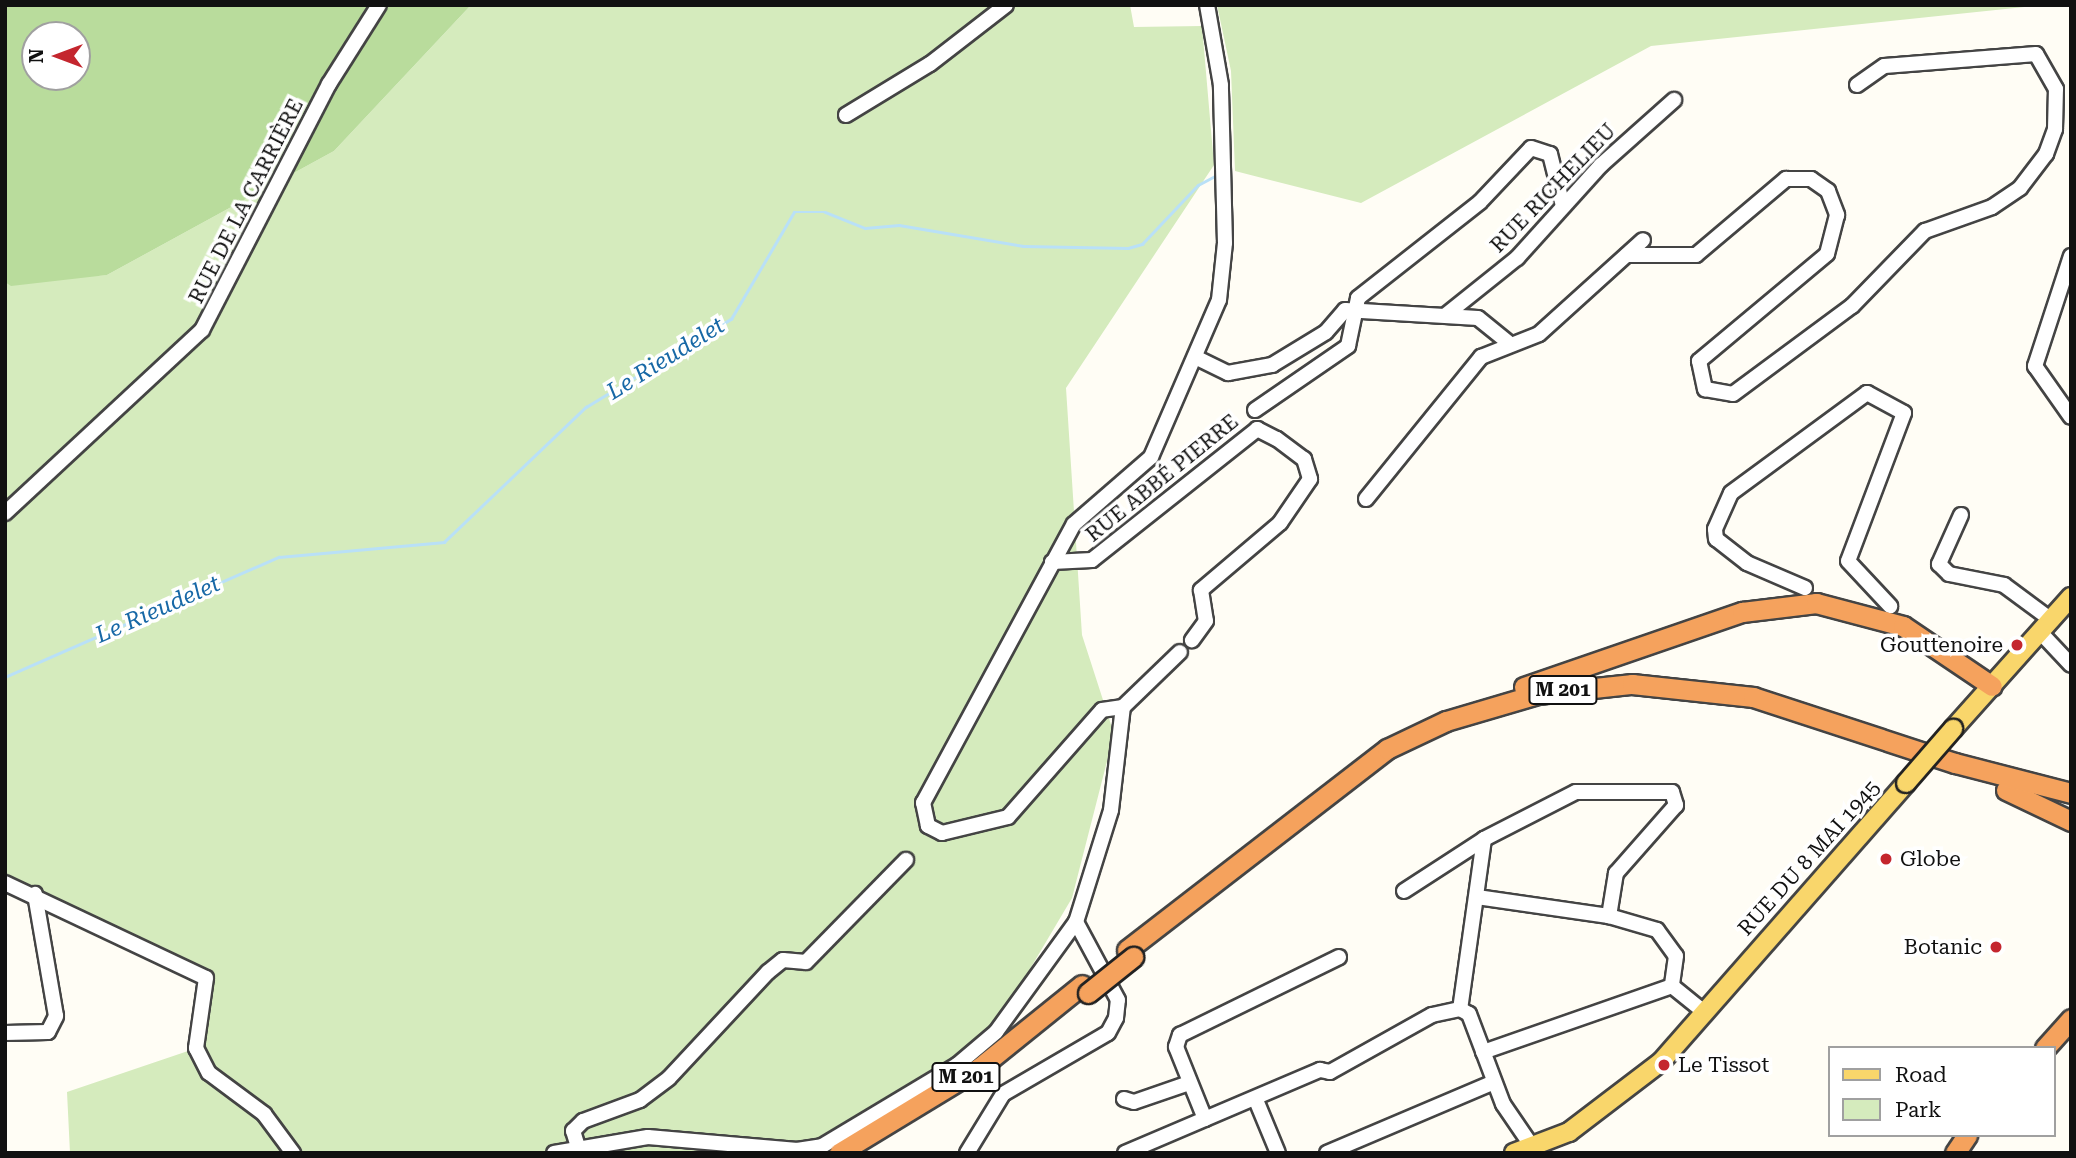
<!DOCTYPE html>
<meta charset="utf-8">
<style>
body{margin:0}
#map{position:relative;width:2076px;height:1158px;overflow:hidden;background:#fffdf5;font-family:"Roboto Serif",serif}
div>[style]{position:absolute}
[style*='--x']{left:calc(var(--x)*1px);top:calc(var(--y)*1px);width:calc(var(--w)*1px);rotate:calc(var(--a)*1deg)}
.green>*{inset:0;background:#d5ebbd}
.forest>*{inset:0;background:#b9dc9c}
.stream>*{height:2.5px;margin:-1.25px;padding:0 1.25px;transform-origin:1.25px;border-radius:1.25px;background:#b9e0f7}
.roads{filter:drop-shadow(2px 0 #444) drop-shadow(-2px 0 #444) drop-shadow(0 2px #444) drop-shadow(0 -2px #444)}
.minor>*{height:14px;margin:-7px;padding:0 7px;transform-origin:7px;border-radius:7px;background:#fff}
.major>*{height:18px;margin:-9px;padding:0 9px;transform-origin:9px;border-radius:9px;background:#f9d66b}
.highway>*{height:19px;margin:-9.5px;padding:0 9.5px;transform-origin:9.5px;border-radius:9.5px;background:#f5a25d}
.bridges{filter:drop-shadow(2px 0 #222) drop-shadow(-2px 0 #222) drop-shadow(0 2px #222) drop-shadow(0 -2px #222)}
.major-bridge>*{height:18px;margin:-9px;padding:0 9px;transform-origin:9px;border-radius:9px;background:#f9d66b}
.highway-bridge>*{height:19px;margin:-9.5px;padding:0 9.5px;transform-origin:9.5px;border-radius:9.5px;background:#f5a25d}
.dots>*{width:19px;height:19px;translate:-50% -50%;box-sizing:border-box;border:4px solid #fff;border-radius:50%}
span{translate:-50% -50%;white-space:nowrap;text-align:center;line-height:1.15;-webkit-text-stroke:7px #fff;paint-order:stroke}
.shield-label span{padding:2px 5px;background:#fff;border:2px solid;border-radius:5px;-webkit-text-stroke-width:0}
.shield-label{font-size:19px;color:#111;font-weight:700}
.street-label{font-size:21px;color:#111}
.poi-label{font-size:21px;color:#111}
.right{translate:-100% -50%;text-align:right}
.left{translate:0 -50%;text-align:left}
.water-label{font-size:23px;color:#1768a6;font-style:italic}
.frame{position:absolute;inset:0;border:7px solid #111;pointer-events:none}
.legend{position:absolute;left:1828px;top:1046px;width:228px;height:91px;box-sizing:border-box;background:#fff;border:2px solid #a0a0a0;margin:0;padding:9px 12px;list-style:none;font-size:21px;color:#111}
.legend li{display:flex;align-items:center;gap:14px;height:35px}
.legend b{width:35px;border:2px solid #a0a0a0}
.north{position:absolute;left:21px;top:21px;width:70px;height:70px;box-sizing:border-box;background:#fff;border:2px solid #a0a0a0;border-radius:50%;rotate:270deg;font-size:19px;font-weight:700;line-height:28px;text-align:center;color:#111}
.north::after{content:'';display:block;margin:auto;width:24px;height:32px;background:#c4262e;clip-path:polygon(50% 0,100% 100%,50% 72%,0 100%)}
</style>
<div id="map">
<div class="green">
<i style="clip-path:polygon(471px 5px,1130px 5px,1134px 27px,1202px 26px,1214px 165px,1066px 388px,1082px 635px,1114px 734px,1072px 898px,1005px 1011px,955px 1060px,797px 1153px,70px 1153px,67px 1092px,188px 1051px,210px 980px,5px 881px,5px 282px,107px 275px,334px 151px)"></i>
<i style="clip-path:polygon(1217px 5px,2044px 5px,1651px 46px,1361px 203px,1235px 171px,1231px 71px)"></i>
</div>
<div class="forest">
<i style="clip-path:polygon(evenodd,5px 5px,471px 5px,334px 151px,107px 275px,11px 286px,5px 282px,5px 5px,35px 35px,77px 35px,77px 77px,35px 77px,35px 35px)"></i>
</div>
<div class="stream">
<i style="--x:1219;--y:33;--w:35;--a:80"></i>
<i style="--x:1229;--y:172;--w:35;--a:-90"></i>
<i style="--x:5;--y:677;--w:299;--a:-23.7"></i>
<i style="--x:279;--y:557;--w:166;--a:-5.2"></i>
<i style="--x:444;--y:542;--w:196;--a:-43.6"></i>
<i style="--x:586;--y:407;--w:170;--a:-31.3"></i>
<i style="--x:731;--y:319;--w:124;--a:-59.5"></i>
<i style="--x:794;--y:212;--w:31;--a:0"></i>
<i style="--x:825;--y:212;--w:43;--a:21.8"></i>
<i style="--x:865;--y:228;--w:34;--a:-5"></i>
<i style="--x:899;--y:225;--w:126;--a:9.6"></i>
<i style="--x:1023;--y:246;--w:105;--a:1.1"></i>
<i style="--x:1128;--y:248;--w:15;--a:-16"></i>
<i style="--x:1142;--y:244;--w:81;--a:-46.5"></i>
<i style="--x:1198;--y:185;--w:24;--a:-28"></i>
</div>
<div class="roads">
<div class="minor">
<i style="--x:846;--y:115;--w:98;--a:-31.3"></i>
<i style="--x:930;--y:64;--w:96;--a:-37.8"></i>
<i style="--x:1627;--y:255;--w:69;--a:0"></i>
<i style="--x:1696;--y:255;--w:118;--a:-40.2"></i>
<i style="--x:1786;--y:179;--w:25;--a:0"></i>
<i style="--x:1811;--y:179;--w:21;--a:35"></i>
<i style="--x:1828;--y:191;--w:26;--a:69"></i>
<i style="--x:1837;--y:215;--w:40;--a:104.4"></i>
<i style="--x:1827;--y:254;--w:167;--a:140.1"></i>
<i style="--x:1699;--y:361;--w:29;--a:78"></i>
<i style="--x:1705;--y:389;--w:28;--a:10"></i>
<i style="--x:1733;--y:394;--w:148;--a:-36.5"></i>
<i style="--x:1852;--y:306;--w:105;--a:-45.8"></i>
<i style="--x:1925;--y:231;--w:71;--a:-19.7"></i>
<i style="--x:1992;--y:207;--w:34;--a:-34"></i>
<i style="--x:2020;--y:188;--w:43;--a:-52.6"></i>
<i style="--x:2046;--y:154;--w:27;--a:-70"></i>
<i style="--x:2055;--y:129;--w:40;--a:-88.6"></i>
<i style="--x:2056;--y:89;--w:40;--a:-119.7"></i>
<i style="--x:2036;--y:54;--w:152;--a:175.5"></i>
<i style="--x:1884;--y:66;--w:33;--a:145"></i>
<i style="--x:2071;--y:256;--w:116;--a:108.1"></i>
<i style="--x:2035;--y:366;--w:62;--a:54.8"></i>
<i style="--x:1447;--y:314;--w:90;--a:-38.7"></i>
<i style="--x:1517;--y:258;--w:125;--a:-47.9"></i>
<i style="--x:1601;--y:165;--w:98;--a:-41.7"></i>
<i style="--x:1195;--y:357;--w:37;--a:26"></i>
<i style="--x:1228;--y:373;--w:45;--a:-10.3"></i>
<i style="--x:1272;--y:365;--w:63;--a:-31.4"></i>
<i style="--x:1326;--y:332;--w:29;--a:-49"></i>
<i style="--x:1345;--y:310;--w:133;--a:3.4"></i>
<i style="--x:1478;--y:318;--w:38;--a:39"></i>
<i style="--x:1255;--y:410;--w:113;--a:-34.5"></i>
<i style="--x:1348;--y:346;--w:49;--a:-78.2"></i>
<i style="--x:1358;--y:298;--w:155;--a:-38.2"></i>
<i style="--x:1480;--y:202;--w:74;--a:-46.6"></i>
<i style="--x:1531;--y:148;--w:20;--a:18"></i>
<i style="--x:1550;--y:154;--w:54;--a:76"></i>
<i style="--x:1366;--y:499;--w:183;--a:-51"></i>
<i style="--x:1481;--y:357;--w:62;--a:-21.6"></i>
<i style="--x:1539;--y:334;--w:140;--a:-42.1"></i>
<i style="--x:5;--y:513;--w:269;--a:-42.9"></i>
<i style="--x:202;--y:330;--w:277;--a:-62.7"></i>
<i style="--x:329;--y:84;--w:93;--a:-57.7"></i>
<i style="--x:1961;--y:515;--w:54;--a:114.2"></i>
<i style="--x:1939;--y:564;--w:14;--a:45"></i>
<i style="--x:1949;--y:574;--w:56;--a:11.3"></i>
<i style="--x:2004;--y:585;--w:57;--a:36.5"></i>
<i style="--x:1052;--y:562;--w:40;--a:-2.9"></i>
<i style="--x:1092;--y:560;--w:211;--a:-38.4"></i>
<i style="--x:1257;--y:429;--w:22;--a:27"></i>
<i style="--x:1277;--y:439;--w:34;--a:37"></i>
<i style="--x:1304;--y:459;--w:21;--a:73"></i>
<i style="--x:1310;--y:479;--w:53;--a:124.3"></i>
<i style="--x:1280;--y:523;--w:104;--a:139.7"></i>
<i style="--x:1201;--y:590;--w:31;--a:81"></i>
<i style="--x:1206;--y:621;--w:24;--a:126"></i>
<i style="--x:1805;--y:588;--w:63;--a:-156.7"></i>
<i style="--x:1747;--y:563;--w:39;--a:-142"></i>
<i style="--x:1716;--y:539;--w:10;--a:-96"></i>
<i style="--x:1715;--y:529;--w:39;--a:-66"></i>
<i style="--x:1731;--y:493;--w:169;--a:-36.3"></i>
<i style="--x:1867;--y:393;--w:42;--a:28.4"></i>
<i style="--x:1904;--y:413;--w:158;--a:110.7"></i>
<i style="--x:1848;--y:561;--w:62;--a:47"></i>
<i style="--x:2040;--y:632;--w:45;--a:46.8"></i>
<i style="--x:1123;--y:707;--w:79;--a:-44"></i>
<i style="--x:1484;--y:839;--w:172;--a:98"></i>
<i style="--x:1460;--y:1009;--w:10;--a:29"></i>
<i style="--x:1469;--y:1014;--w:96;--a:69.3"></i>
<i style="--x:1503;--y:1104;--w:50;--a:55.7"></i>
<i style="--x:5;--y:883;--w:222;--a:25.3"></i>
<i style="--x:206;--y:978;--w:71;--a:98.1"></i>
<i style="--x:196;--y:1048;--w:28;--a:63"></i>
<i style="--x:209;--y:1073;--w:69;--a:36.7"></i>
<i style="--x:264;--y:1114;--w:49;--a:53.4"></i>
<i style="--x:1404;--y:891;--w:95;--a:-33"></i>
<i style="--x:1484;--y:839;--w:103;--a:-27.1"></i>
<i style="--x:1576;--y:792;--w:96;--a:0"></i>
<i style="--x:1672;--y:792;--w:14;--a:73"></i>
<i style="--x:1676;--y:805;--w:91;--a:131.4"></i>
<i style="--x:1616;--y:873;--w:44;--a:99.2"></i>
<i style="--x:1477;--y:897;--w:133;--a:8.2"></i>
<i style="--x:1609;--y:916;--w:50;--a:16.3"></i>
<i style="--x:1657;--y:930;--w:32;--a:54"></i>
<i style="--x:1676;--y:956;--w:30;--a:98"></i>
<i style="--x:1672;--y:986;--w:40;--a:39"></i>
<i style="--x:5;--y:1033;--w:43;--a:-1.3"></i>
<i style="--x:48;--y:1032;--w:18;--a:-63"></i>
<i style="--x:56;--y:1016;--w:124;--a:-99.8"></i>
<i style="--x:1483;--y:1052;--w:200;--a:-19.2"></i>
<i style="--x:1124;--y:1099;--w:10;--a:17"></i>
<i style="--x:1134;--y:1102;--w:58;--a:-19.1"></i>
<i style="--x:1256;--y:1100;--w:57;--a:67.5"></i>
<i style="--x:1205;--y:1119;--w:78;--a:-111.9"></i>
<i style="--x:1176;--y:1047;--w:13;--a:-72"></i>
<i style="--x:1180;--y:1035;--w:177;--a:-26.1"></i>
<i style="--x:578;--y:1147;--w:17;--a:-107"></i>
<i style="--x:573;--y:1131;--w:14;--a:-45"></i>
<i style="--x:583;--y:1121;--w:61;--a:-20.2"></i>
<i style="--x:640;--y:1100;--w:36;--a:-37"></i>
<i style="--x:669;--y:1078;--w:145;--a:-47"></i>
<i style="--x:768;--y:972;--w:19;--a:-39"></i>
<i style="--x:783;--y:960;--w:23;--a:5"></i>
<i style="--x:806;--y:962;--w:143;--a:-45.6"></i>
<i style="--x:554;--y:1153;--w:95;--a:-9.7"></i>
<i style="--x:648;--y:1137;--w:150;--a:5"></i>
<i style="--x:797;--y:1150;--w:25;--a:-9"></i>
<i style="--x:822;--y:1146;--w:157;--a:-31"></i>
<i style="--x:957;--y:1065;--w:51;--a:-40.2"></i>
<i style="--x:996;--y:1032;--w:136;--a:-54"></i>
<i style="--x:967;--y:1153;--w:69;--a:-58.6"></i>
<i style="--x:1003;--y:1094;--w:121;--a:-30.2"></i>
<i style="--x:1108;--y:1033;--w:17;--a:-62"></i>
<i style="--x:1116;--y:1018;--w:18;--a:-84"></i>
<i style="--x:1118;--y:1000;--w:89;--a:-118.3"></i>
<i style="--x:1076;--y:922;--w:117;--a:-72.6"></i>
<i style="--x:1111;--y:810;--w:104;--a:-83.4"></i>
<i style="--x:1123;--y:707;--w:21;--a:172"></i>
<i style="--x:1102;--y:710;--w:142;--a:131.3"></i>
<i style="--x:1008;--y:817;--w:68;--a:166.4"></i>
<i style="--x:942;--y:833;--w:16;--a:-153"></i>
<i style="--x:928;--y:826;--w:24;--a:-102"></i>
<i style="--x:923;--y:803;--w:317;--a:-61.6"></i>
<i style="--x:1074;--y:524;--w:102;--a:-41"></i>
<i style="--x:1151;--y:457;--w:171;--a:-66.6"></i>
<i style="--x:1219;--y:300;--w:57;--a:-84"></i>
<i style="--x:1225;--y:243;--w:158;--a:-91.5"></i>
<i style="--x:1221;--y:85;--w:81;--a:-99.9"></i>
<i style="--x:1125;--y:1153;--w:212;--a:-23.1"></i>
<i style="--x:1320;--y:1070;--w:10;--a:11"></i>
<i style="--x:1330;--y:1072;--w:117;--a:-29.2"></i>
<i style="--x:1432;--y:1015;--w:29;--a:-12"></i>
<i style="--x:1327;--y:1153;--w:181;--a:-23"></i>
</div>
<div class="major">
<i style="--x:1953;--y:729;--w:177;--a:-48.2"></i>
<i style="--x:1514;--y:1153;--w:59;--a:-20.9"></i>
<i style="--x:1569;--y:1132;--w:116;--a:-37.3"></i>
<i style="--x:1661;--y:1062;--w:371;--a:-48.7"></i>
</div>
<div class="highway">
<i style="--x:1524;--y:687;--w:231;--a:-19"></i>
<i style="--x:1742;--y:612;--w:75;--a:-6.9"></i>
<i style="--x:1816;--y:603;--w:90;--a:14.8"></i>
<i style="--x:1903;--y:626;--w:107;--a:34"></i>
<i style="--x:2006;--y:790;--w:72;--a:25.5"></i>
<i style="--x:1127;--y:950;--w:329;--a:-37.7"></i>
<i style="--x:1387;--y:749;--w:65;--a:-25.4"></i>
<i style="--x:1446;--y:721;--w:96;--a:-16.4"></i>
<i style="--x:1538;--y:694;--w:95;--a:-6.1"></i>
<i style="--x:1632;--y:684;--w:122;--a:6.1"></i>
<i style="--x:1753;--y:697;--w:213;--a:18.1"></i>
<i style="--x:1955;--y:763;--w:120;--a:14.5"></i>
<i style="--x:2045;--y:1048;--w:39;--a:-48"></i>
<i style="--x:839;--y:1153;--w:164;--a:-31.3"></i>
<i style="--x:979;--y:1068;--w:132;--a:-38.9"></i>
<i style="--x:1955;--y:1153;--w:22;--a:-56"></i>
</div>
</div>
<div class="bridges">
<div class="major-bridge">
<i style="--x:1906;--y:783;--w:72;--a:-49"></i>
</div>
<div class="highway-bridge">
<i style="--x:1088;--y:993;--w:58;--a:-38.7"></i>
</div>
</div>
<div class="dots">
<i style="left:2017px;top:645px;background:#c4262e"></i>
<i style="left:1886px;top:859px;background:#c4262e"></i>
<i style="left:1996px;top:947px;background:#c4262e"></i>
<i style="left:1664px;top:1065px;background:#c4262e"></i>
</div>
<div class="shield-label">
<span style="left:1563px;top:690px">M 201</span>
<span style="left:966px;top:1077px">M 201</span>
</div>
<div class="street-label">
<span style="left:1553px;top:188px;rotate:-46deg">RUE RICHELIEU</span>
<span style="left:246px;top:201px;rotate:-63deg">RUE DE LA CARRIÈRE</span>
<span style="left:1162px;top:478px;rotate:-39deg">RUE ABBÉ PIERRE</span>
<span style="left:1809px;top:858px;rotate:-48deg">RUE DU 8 MAI 1945</span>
</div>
<div class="poi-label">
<span class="right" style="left:2003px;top:645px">Gouttenoire</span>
<span class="left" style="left:1900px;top:859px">Globe</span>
<span class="right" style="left:1982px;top:947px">Botanic</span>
<span class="left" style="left:1678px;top:1065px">Le Tissot</span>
</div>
<div class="water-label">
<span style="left:666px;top:359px;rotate:-32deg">Le Rieudelet</span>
<span style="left:158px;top:610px;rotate:-24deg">Le Rieudelet</span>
</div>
<div class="frame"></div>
<ul class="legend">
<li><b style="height:9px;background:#f9d66b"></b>Road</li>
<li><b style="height:19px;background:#d5ebbd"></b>Park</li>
</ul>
<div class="north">N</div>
</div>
